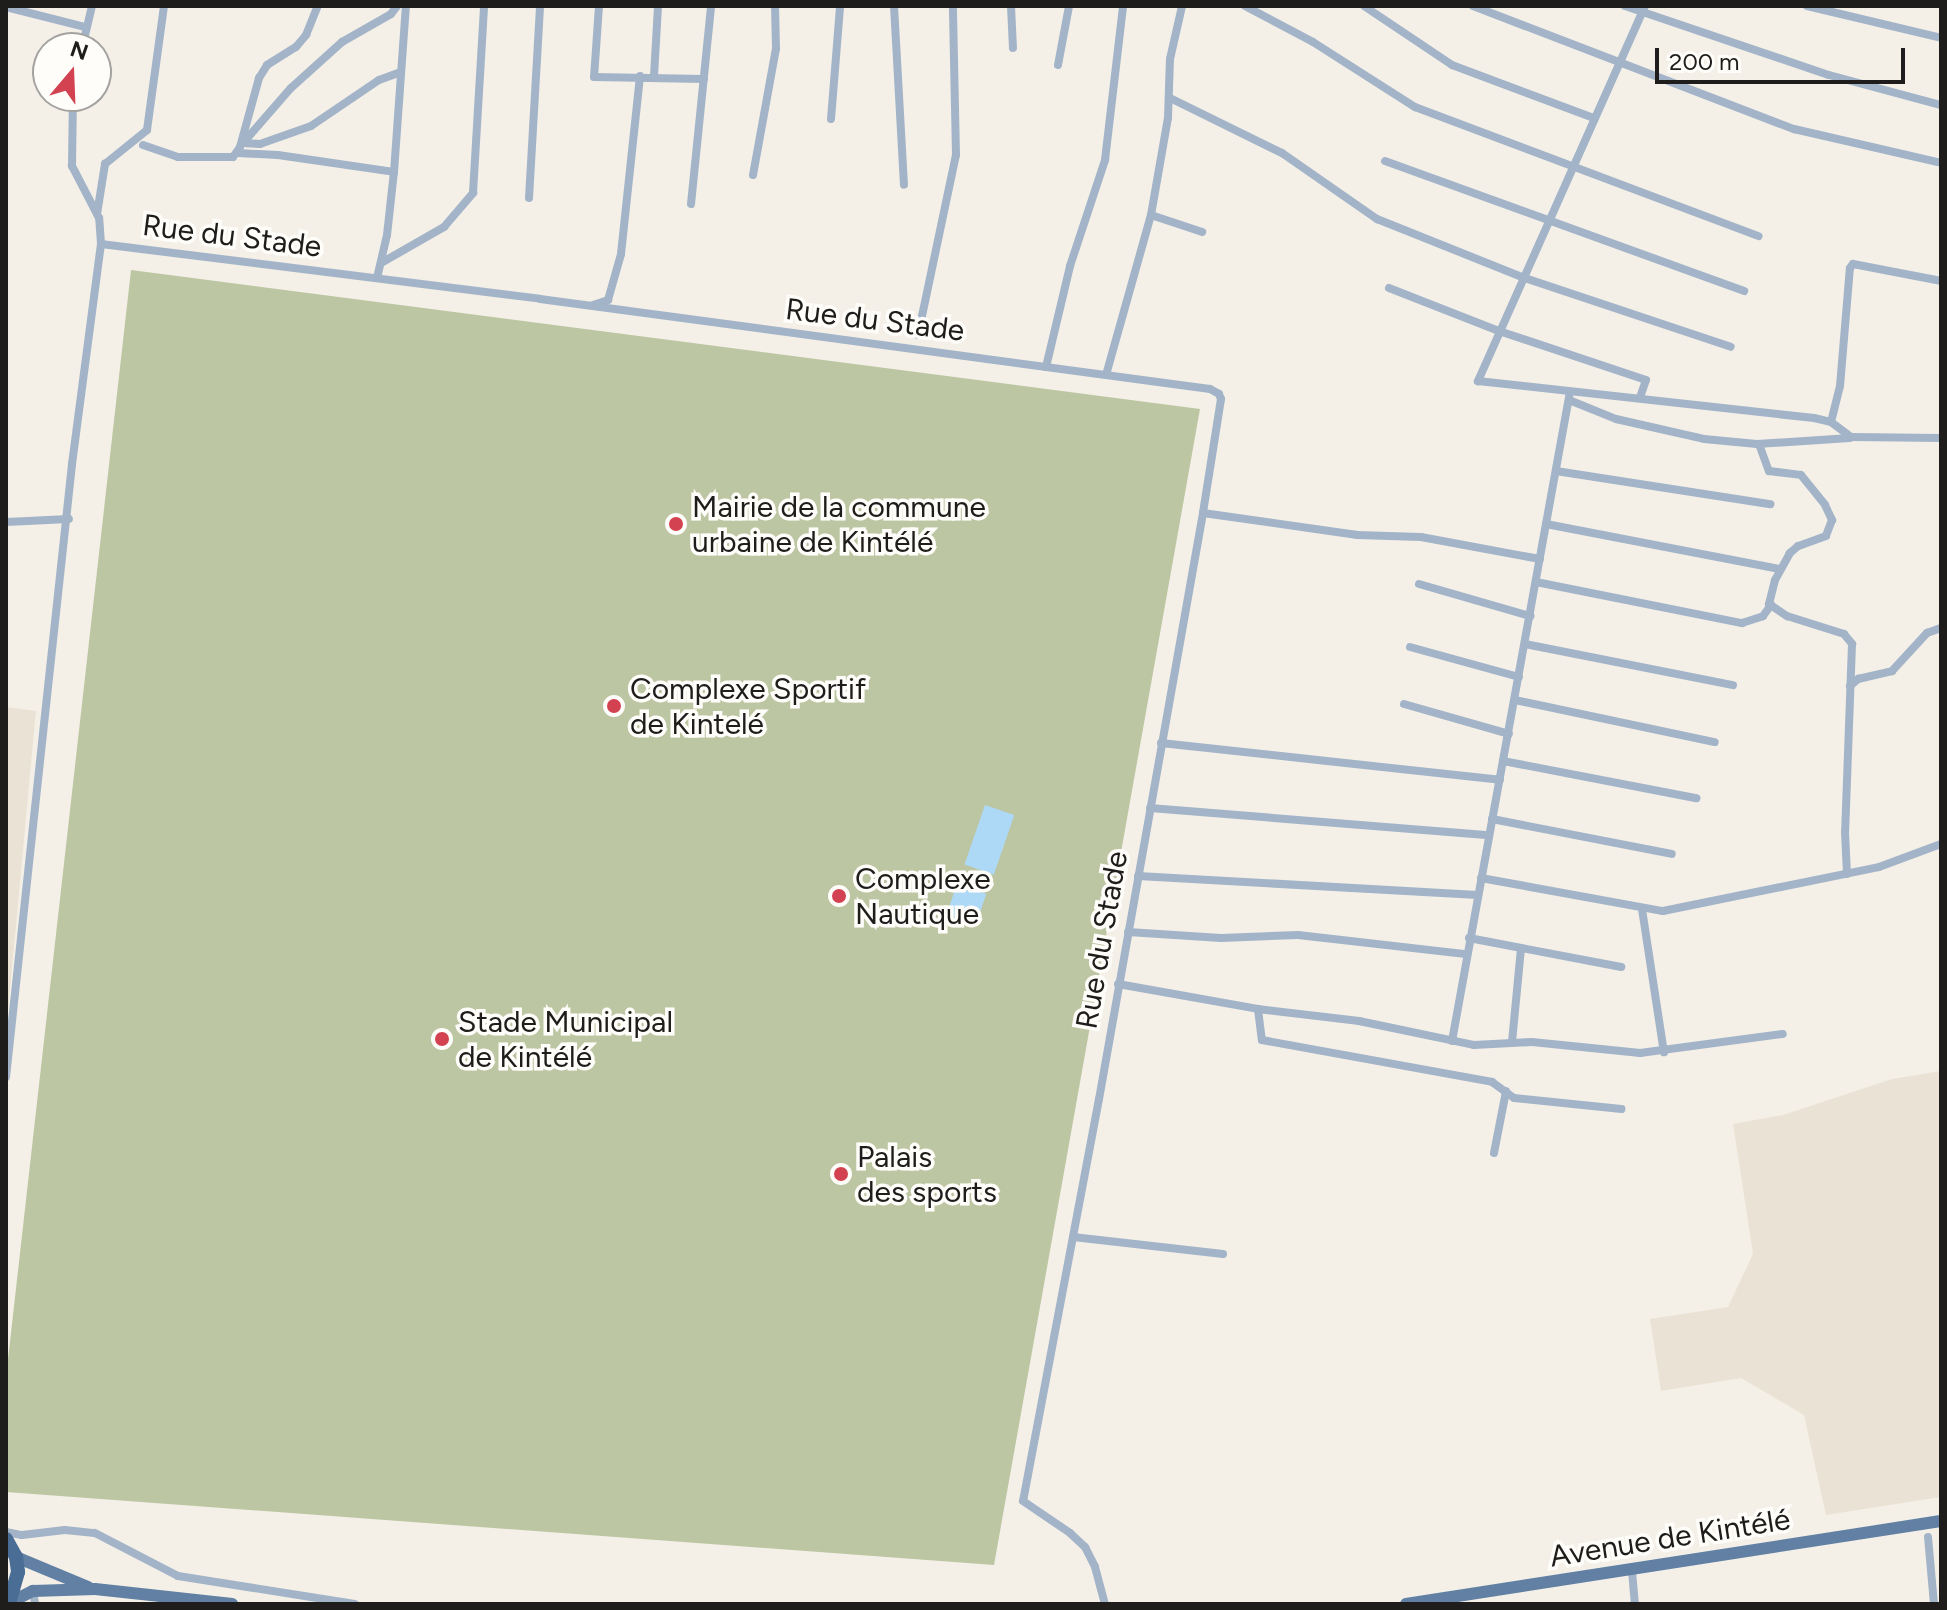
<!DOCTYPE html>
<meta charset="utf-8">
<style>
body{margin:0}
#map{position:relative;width:1947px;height:1610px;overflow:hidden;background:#f4f0e8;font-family:Figtree,sans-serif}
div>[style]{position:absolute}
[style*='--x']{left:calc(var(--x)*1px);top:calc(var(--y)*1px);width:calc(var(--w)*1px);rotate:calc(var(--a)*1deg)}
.built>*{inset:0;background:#eae2d4}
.green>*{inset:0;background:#bdc6a2}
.water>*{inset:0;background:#add9f6;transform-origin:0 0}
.street>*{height:8px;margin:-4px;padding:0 4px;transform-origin:4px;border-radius:4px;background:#a3b4c8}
.primary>*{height:12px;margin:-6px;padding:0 6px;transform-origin:6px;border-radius:6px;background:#6180a4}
.highway>*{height:14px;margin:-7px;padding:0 7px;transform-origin:7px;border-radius:7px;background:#4a6d96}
.dots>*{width:22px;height:22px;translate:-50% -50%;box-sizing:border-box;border:4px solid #fffdfa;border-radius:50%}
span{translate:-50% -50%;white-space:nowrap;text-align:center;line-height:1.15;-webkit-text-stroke:7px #fffdfa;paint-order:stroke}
.street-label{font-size:30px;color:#1f1d1b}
.poi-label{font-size:30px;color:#1f1d1b}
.left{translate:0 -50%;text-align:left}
.frame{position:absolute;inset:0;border:8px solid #1f1d1b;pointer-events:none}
.north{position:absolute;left:32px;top:32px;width:80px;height:80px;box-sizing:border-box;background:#fffdfa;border:2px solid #a5a3a1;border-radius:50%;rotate:19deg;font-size:22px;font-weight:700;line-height:32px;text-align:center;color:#1f1d1b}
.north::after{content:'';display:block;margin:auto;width:28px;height:36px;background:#d24250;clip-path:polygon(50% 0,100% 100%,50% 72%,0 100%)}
.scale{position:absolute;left:1655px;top:48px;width:250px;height:36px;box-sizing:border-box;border:4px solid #1f1d1b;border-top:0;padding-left:10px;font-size:24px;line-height:28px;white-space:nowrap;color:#1f1d1b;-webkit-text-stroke:6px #fffdfa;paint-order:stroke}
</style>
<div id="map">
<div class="built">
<i style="clip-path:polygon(6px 707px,36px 711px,7px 1022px,6px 1022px)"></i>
<i style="clip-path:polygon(1941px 1071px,1941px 1497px,1826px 1515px,1804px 1415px,1741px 1378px,1661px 1391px,1650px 1319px,1728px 1307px,1753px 1254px,1733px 1124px,1783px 1115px,1892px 1079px)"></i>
</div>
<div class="green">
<i style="clip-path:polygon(131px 270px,1200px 409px,994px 1565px,6px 1492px,6px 1377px)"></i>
</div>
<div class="water">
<i style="left:985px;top:805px;width:31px;height:63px;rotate:19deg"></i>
<i style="left:957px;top:884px;width:31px;height:32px;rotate:19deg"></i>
</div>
<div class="street">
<i style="--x:599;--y:6;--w:71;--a:94"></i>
<i style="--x:594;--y:77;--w:110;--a:1"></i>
<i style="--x:894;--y:6;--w:179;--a:86.8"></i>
<i style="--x:1011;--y:6;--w:42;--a:87.3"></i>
<i style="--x:1245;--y:6;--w:77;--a:27.9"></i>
<i style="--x:1313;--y:42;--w:121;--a:32.5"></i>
<i style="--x:1415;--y:107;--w:367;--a:20.6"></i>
<i style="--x:1364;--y:6;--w:106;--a:33.8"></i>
<i style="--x:1452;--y:65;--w:152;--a:20.5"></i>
<i style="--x:1473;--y:6;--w:344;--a:21"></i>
<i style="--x:1794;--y:129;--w:151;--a:13"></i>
<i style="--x:1625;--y:6;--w:215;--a:18.7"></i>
<i style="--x:1829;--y:75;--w:116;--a:15"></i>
<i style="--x:1645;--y:6;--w:411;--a:114"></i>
<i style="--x:1478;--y:381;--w:338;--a:6.3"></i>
<i style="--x:1814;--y:418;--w:17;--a:13"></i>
<i style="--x:1831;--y:422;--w:25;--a:37"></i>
<i style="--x:1851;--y:437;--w:90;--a:0.6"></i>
<i style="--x:1807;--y:6;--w:138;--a:13.4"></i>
<i style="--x:6;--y:7;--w:81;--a:14.2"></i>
<i style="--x:82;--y:48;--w:43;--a:-76.6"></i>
<i style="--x:1058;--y:65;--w:60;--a:-79.4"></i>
<i style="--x:654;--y:76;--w:70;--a:-86.7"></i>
<i style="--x:1170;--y:98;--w:125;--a:26.2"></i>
<i style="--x:1282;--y:153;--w:116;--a:34.8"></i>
<i style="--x:1377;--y:219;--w:156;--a:21.8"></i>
<i style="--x:1522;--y:277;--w:220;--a:18.5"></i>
<i style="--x:831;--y:119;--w:113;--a:-85.4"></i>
<i style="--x:242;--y:143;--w:18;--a:3"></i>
<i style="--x:260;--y:144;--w:54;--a:-19.4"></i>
<i style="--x:311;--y:126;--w:82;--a:-34.1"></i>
<i style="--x:379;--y:80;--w:23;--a:-20"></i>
<i style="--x:243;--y:143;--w:73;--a:-48.9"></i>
<i style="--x:291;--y:88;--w:69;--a:-42"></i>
<i style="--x:342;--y:42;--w:56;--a:-29.7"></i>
<i style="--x:391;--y:14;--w:10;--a:-53"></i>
<i style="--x:143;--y:145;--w:37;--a:19"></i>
<i style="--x:178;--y:157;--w:55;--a:0"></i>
<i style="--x:233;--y:157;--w:12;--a:-55"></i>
<i style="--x:240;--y:147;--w:72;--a:-74.6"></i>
<i style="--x:259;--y:78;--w:15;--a:-58"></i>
<i style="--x:267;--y:65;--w:34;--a:-32"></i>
<i style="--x:296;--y:47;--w:16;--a:-50"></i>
<i style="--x:306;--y:35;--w:31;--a:-68"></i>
<i style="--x:238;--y:153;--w:40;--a:2.9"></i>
<i style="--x:278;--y:155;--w:117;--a:8.3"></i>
<i style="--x:1385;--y:161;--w:382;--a:19.9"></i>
<i style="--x:753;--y:175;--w:128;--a:-79.7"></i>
<i style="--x:776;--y:49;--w:43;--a:-91.3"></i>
<i style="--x:529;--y:198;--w:192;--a:-86.7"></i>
<i style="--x:691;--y:204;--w:199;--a:-84.2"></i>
<i style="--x:97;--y:214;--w:51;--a:-80.9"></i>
<i style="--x:105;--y:164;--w:54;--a:-39"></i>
<i style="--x:147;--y:130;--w:125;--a:-82.2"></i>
<i style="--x:1151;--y:215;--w:54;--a:18.4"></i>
<i style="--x:101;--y:244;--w:442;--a:7.1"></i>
<i style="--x:540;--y:299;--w:676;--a:7.65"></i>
<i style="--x:1210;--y:389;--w:10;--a:29"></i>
<i style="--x:1219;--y:394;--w:5;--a:68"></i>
<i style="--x:1221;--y:399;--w:115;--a:99"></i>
<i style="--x:1203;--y:513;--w:595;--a:100.06"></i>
<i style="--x:1099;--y:1099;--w:409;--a:100.7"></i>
<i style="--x:1023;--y:1501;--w:57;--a:34.2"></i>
<i style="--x:1070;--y:1533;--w:21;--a:43"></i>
<i style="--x:1085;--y:1547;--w:22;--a:63"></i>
<i style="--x:1095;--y:1567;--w:38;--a:75"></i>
<i style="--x:381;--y:263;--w:73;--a:-29.7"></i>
<i style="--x:444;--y:227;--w:45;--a:-49.5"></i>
<i style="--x:473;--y:193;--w:187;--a:-86.6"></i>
<i style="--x:377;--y:278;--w:44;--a:-76.9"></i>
<i style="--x:387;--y:235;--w:63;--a:-83.7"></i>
<i style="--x:394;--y:172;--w:166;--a:-85.9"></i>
<i style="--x:1389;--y:288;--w:118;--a:21.4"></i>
<i style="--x:1499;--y:331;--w:155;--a:18.4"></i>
<i style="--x:1646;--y:380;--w:18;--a:109"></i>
<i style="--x:593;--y:305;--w:16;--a:-18"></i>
<i style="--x:608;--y:300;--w:48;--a:-74.2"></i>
<i style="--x:621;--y:254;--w:179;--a:-83.9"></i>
<i style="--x:918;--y:335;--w:184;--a:-78.1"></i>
<i style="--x:956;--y:155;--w:149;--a:-91.2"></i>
<i style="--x:1046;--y:367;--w:104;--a:-76.6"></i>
<i style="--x:1070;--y:266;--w:112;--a:-71.7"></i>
<i style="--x:1105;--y:160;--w:155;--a:-83.3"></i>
<i style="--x:1106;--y:375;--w:166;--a:-74.3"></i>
<i style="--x:1151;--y:215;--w:98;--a:-80.1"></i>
<i style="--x:1168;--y:118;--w:59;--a:-88.1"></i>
<i style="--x:1170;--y:59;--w:54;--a:-77.2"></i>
<i style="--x:1569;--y:400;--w:51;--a:22"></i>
<i style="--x:1616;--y:419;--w:90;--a:12.8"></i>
<i style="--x:1704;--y:439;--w:53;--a:5.4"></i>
<i style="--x:1757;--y:444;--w:93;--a:-3.7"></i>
<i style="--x:1831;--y:422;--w:37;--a:-76"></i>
<i style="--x:1840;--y:386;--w:118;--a:-85.2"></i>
<i style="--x:1850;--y:268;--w:5;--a:-53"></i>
<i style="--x:1853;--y:264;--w:90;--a:10.9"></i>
<i style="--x:1759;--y:444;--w:29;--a:70"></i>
<i style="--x:1769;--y:471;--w:32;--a:7"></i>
<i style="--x:1801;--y:475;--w:38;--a:51"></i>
<i style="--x:1825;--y:505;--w:17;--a:65"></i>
<i style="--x:1832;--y:520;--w:17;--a:111"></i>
<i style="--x:1826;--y:536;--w:30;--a:160"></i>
<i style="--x:1798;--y:546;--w:11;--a:139"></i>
<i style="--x:1790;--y:553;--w:31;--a:119"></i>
<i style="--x:1775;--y:580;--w:25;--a:104"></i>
<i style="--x:1769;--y:604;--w:22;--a:34"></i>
<i style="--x:1787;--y:616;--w:60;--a:17.5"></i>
<i style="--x:1844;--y:634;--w:13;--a:51"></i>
<i style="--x:1852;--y:644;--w:188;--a:92.1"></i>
<i style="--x:1845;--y:832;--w:42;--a:87.3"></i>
<i style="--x:1556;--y:471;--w:217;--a:8.8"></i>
<i style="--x:1203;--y:513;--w:156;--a:8.1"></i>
<i style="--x:1357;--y:535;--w:64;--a:1.8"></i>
<i style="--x:1421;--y:537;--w:121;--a:10.5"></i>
<i style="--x:6;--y:522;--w:63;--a:-2.7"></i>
<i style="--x:1546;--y:524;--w:238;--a:10.9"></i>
<i style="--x:1536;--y:582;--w:210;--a:11.3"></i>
<i style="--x:1742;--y:623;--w:22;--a:-18"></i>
<i style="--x:1763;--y:616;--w:14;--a:-54"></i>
<i style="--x:1419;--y:584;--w:116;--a:16.1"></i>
<i style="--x:1525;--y:644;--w:212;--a:11.2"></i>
<i style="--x:1410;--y:647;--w:113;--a:15.4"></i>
<i style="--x:1850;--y:686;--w:11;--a:-41"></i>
<i style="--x:1858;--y:679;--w:35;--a:-13"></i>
<i style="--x:1892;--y:671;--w:52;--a:-47.4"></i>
<i style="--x:1927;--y:633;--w:15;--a:-20"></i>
<i style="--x:1515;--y:700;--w:204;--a:11.9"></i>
<i style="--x:1404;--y:704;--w:109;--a:15.9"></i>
<i style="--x:1161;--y:743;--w:341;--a:6.2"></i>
<i style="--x:1503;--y:761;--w:197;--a:10.9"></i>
<i style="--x:1150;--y:808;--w:340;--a:4.6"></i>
<i style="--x:1492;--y:819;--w:183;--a:11"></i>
<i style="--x:1138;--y:876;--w:340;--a:3.2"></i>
<i style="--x:1481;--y:878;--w:185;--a:10.3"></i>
<i style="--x:1663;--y:911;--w:220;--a:-11.5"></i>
<i style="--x:1879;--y:867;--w:66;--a:-20.4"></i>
<i style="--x:1642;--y:909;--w:145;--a:81.3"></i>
<i style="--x:1128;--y:932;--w:93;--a:3.7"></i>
<i style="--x:1221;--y:938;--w:77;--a:-2.2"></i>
<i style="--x:1298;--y:935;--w:169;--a:6.5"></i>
<i style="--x:1469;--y:938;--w:155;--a:10.8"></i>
<i style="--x:1118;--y:984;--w:142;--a:10.1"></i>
<i style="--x:1258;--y:1009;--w:102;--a:6.8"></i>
<i style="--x:1359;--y:1021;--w:117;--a:11.8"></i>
<i style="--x:1474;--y:1045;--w:58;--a:-3"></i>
<i style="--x:1532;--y:1042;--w:109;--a:5.8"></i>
<i style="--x:1640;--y:1053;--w:144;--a:-7.6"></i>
<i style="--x:1258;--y:1009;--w:31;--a:83"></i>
<i style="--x:1262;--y:1040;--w:234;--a:10.3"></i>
<i style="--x:1492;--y:1082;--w:27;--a:36"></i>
<i style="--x:1514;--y:1098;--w:108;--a:5.9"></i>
<i style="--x:1452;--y:1041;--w:660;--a:-79.7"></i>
<i style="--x:1512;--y:1042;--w:94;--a:-84.5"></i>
<i style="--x:6;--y:1077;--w:617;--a:-83.85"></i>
<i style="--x:72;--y:464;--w:222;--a:-82.5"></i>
<i style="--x:101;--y:244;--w:26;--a:-94"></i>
<i style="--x:99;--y:218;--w:59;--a:-117.4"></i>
<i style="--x:72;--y:166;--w:70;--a:-89.2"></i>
<i style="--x:1494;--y:1153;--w:63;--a:-79"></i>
<i style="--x:1073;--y:1237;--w:151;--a:6.5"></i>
<i style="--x:6;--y:1532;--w:16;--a:11"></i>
<i style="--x:22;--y:1535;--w:43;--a:-6.6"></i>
<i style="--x:65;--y:1530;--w:30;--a:6"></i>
<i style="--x:95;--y:1533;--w:93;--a:27.4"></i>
<i style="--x:178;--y:1576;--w:179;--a:9"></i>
<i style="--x:1928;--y:1537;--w:67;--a:84.9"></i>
<i style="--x:1632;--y:1571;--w:33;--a:85"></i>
<i style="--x:33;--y:1591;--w:13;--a:81"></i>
</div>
<div class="primary">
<i style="--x:16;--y:1557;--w:78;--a:22.6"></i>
<i style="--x:11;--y:1602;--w:25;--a:-27"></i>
<i style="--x:33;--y:1591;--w:62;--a:-1.8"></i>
<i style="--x:95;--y:1589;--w:138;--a:6.2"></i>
<i style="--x:1406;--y:1604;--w:541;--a:-8.82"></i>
</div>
<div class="highway">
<i style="--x:6;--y:1539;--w:21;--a:61"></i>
<i style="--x:16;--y:1557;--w:15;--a:82"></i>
<i style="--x:18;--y:1572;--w:33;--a:106"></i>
</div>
<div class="dots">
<i style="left:676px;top:524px;background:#d24250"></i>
<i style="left:614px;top:706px;background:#d24250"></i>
<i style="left:839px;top:896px;background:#d24250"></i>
<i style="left:442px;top:1039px;background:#d24250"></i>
<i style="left:841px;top:1174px;background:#d24250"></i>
</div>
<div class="street-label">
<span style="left:232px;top:236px;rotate:7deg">Rue du Stade</span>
<span style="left:875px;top:320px;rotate:7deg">Rue du Stade</span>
<span style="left:1102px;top:940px;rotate:-80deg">Rue du Stade</span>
<span style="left:1670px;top:1538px;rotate:-9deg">Avenue de Kintélé</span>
</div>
<div class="poi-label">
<span class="left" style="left:692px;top:524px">Mairie de la commune<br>urbaine de Kintélé</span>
<span class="left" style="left:630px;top:706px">Complexe Sportif<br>de Kintelé</span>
<span class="left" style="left:855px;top:896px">Complexe<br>Nautique</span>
<span class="left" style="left:458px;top:1039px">Stade Municipal<br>de Kintélé</span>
<span class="left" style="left:857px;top:1174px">Palais<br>des sports</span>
</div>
<div class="frame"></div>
<div class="north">N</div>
<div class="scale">200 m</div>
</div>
